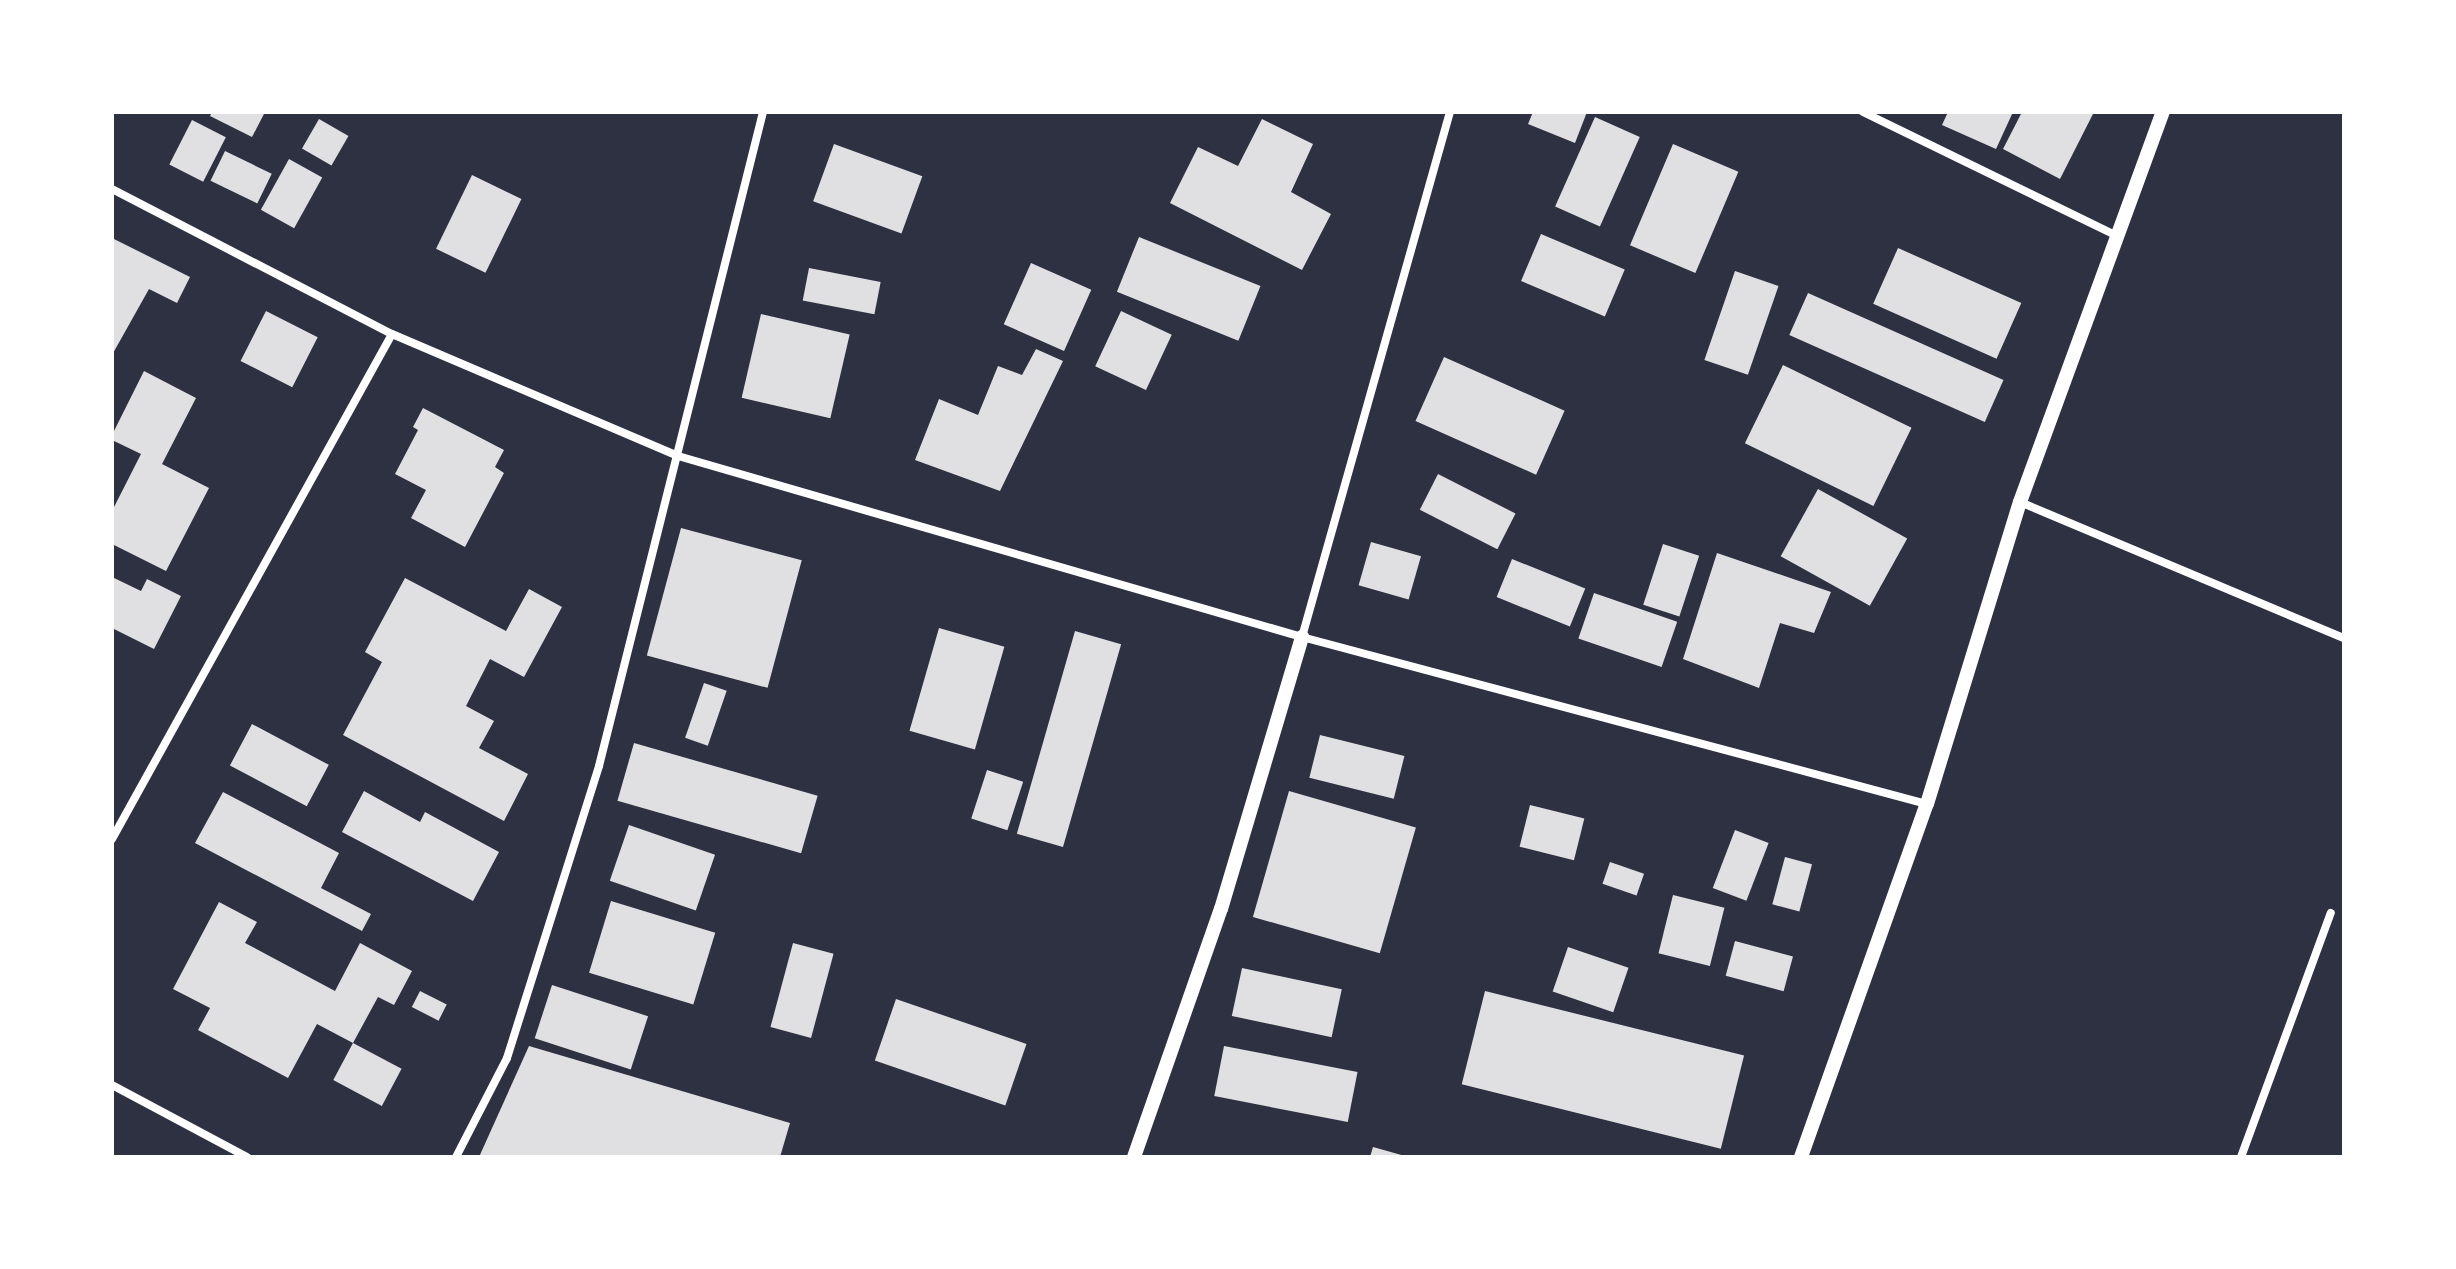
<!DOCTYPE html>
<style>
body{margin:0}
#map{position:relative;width:2456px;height:1269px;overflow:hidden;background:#2d3142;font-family:"Exo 2",sans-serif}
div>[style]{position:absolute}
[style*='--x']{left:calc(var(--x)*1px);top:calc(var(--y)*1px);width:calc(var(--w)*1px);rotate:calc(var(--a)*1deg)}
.building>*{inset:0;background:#e0e0e3;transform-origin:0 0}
.minor>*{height:8px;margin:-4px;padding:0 4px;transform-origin:4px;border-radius:4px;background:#fff}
.tertiary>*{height:14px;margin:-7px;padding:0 7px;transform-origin:7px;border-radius:7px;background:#fff}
span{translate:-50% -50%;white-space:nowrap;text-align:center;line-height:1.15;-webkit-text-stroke:6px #fff;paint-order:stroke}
.frame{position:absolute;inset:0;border:114px solid #fff;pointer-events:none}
</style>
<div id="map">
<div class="building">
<i style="clip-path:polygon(212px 112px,265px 112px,252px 137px,210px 116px)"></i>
<i style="clip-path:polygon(1533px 112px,1587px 112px,1575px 143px,1528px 124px)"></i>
<i style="clip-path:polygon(1948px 112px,2013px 112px,1996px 149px,1942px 125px)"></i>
<i style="clip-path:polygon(2022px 112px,2094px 112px,2060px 179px,2003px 149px)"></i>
<i style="left:1595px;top:117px;width:49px;height:98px;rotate:24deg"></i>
<i style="left:319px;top:119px;width:34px;height:34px;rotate:30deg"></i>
<i style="clip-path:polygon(1262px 119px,1313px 144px,1291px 192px,1331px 214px,1302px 270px,1170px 203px,1198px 147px,1238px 166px)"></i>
<i style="left:192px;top:120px;width:38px;height:50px;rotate:27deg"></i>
<i style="left:834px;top:144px;width:94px;height:61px;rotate:20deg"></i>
<i style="left:1673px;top:144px;width:71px;height:110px;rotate:23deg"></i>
<i style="left:225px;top:151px;width:52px;height:33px;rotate:26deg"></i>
<i style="left:289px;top:159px;width:38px;height:58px;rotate:29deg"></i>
<i style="left:472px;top:175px;width:55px;height:82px;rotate:26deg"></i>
<i style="left:1541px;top:234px;width:91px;height:51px;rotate:23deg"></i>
<i style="left:1139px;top:237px;width:131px;height:59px;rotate:22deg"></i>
<i style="clip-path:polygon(112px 238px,190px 277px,177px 303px,149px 289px,112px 355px)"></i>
<i style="left:1898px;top:248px;width:135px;height:61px;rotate:24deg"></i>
<i style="left:1031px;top:263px;width:66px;height:67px;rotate:24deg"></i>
<i style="left:809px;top:268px;width:73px;height:33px;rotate:11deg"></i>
<i style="left:1735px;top:271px;width:46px;height:94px;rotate:19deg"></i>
<i style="left:1808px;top:293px;width:214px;height:46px;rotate:24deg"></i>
<i style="left:266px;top:311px;width:58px;height:56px;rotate:27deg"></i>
<i style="left:1121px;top:311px;width:56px;height:61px;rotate:25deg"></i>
<i style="left:761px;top:314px;width:91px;height:86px;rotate:13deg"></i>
<i style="clip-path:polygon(1036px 349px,1063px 361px,1000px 491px,915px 460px,939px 399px,978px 415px,998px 366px,1022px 375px)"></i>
<i style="left:1444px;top:357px;width:132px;height:70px;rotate:24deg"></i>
<i style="left:1783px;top:365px;width:143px;height:87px;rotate:26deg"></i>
<i style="clip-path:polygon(144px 371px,196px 398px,162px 464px,209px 488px,166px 571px,112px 544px,112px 511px,141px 454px,112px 440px,112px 435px)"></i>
<i style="clip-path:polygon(423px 408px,504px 450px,495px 467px,504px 473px,465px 547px,411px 518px,426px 490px,395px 474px,418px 430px,413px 427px)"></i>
<i style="left:1438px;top:474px;width:87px;height:40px;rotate:27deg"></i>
<i style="left:1818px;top:489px;width:102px;height:77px;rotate:29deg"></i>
<i style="left:681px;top:528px;width:125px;height:132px;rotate:15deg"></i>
<i style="left:1371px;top:542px;width:52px;height:45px;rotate:16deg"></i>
<i style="left:1663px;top:544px;width:38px;height:64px;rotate:18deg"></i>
<i style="clip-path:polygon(1717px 553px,1831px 592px,1814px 633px,1780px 623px,1759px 688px,1683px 659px)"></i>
<i style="left:1512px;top:559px;width:79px;height:41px;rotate:22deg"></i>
<i style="clip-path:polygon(112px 577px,141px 591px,147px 579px,181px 596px,154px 649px,112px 628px)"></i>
<i style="clip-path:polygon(405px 578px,506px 631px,529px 589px,562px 607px,524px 677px,490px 659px,466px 706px,494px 721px,479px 748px,528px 774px,504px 821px,343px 735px,382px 662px,365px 652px)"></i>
<i style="left:1594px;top:593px;width:88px;height:48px;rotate:19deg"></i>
<i style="left:939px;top:628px;width:68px;height:107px;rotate:16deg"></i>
<i style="left:1075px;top:631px;width:48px;height:211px;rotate:16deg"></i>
<i style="left:704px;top:683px;width:24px;height:58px;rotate:19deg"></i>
<i style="left:252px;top:724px;width:87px;height:47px;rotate:28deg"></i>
<i style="left:1320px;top:735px;width:87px;height:44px;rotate:14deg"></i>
<i style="left:634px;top:743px;width:191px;height:60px;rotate:16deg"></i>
<i style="left:987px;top:770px;width:38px;height:51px;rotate:18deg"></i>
<i style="clip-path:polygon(364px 791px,420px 822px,425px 812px,499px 852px,473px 901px,342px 832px)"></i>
<i style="left:1289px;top:791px;width:132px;height:131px;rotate:16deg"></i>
<i style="clip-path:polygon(223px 792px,339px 853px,321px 888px,371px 914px,362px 931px,195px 843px)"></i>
<i style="left:1530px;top:805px;width:56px;height:43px;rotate:14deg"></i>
<i style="left:629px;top:825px;width:91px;height:59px;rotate:19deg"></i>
<i style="left:1735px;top:830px;width:36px;height:62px;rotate:21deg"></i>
<i style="left:1785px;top:857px;width:28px;height:49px;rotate:15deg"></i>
<i style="left:1610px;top:862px;width:36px;height:23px;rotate:19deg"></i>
<i style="left:1673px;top:895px;width:53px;height:60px;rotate:14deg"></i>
<i style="left:611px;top:901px;width:109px;height:75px;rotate:17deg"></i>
<i style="clip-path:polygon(219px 902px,257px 922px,245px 943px,335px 991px,360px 943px,412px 971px,394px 1005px,378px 997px,353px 1043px,317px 1024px,288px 1078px,198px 1030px,210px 1008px,173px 989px)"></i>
<i style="left:1735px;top:941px;width:60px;height:36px;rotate:15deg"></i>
<i style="left:793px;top:943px;width:42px;height:87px;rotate:15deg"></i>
<i style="left:1568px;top:947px;width:64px;height:47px;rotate:19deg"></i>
<i style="left:1242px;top:968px;width:102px;height:49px;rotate:12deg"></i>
<i style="left:552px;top:985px;width:101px;height:56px;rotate:18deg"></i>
<i style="left:420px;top:991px;width:30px;height:18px;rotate:27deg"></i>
<i style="left:1485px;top:991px;width:267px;height:96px;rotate:14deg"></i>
<i style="left:896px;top:999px;width:138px;height:65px;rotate:19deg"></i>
<i style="left:353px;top:1043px;width:55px;height:42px;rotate:28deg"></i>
<i style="clip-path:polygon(529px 1046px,790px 1123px,780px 1157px,479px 1157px)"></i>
<i style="left:1224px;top:1046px;width:136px;height:51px;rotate:11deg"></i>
<i style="clip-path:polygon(1373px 1147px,1405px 1156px,1405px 1157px,1370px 1157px)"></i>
</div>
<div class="minor">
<i style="--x:1863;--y:112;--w:280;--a:26"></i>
<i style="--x:112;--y:189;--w:315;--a:27.4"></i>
<i style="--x:392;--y:334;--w:311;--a:23.1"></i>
<i style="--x:678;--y:456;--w:650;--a:16.18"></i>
<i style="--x:1302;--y:637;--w:647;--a:14.96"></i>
<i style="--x:2020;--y:502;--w:351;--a:22.8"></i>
<i style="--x:1302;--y:637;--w:545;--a:-74.26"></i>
<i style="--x:112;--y:839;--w:577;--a:-60.99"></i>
<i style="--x:112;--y:1085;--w:153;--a:28.1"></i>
<i style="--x:456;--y:1157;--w:111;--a:-62.7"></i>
<i style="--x:507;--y:1058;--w:306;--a:-72.5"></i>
<i style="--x:599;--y:766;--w:674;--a:-75.92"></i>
<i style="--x:2241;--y:1157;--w:260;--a:-69.8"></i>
</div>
<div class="tertiary">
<i style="--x:1134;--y:1157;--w:263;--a:-70.7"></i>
<i style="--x:1221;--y:909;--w:284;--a:-73.4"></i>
<i style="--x:1801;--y:1157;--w:375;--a:-70.4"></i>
<i style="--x:1927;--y:804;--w:316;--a:-72.9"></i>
<i style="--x:2020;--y:502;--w:415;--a:-69.9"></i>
</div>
<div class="frame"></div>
</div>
